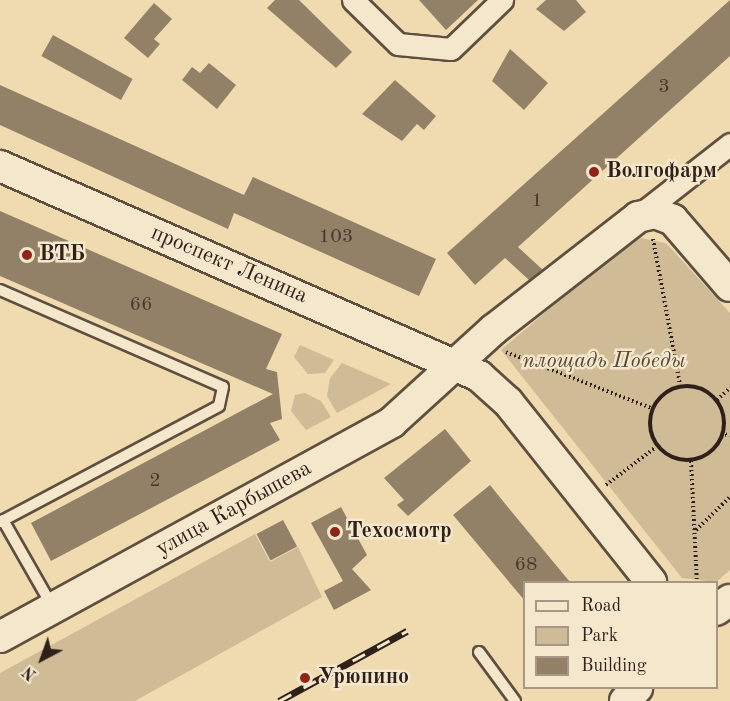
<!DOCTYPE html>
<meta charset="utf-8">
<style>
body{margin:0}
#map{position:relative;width:730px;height:701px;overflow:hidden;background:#f0daaf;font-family:"Old Standard TT",serif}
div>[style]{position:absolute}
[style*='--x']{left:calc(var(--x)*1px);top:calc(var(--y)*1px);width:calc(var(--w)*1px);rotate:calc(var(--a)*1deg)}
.green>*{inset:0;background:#cfbb96}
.building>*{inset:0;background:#938167;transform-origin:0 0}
.path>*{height:4px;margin-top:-2px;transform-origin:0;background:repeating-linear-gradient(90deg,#2f211a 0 1.5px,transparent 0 4.5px)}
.path>.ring{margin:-2px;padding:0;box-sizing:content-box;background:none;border:4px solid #2f211a;border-radius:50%}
.roads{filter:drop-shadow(2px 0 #5f4f3f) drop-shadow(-2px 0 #5f4f3f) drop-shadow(0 2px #5f4f3f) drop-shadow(0 -2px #5f4f3f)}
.lane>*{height:10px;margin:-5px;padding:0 5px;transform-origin:5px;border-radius:5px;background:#f5e7cb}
.street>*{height:21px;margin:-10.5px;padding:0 10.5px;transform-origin:10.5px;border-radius:10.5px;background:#f5e7cb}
.secondary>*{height:30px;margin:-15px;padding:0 15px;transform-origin:15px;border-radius:15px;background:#f5e7cb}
.rail>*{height:7px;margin-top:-3.5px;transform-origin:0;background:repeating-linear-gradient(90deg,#f5e7cb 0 14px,#2f211a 0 28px);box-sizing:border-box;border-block:2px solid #2f211a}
.dots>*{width:16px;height:16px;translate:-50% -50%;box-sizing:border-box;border:3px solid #f5e7cb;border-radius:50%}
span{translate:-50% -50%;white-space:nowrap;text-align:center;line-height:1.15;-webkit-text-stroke:5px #f5e7cb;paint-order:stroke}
.number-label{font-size:20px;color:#48392d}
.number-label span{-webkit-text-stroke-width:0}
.poi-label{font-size:22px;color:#2f211a;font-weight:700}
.left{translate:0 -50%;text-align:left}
.street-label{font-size:22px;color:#2f211a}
.park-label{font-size:22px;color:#574839;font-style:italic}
.legend{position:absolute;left:523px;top:581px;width:195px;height:108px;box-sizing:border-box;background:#f5e7cb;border:2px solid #a69884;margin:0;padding:8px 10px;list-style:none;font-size:18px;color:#2f211a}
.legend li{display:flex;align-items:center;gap:12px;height:30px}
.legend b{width:30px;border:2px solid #a69884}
.north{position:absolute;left:12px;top:629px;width:60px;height:60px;-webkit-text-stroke:4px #f5e7cb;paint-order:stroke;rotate:221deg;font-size:16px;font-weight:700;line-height:24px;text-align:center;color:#2f211a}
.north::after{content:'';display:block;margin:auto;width:21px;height:27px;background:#2f211a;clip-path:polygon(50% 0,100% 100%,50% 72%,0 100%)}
</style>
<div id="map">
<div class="green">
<i style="clip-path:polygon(641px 238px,666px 243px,730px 313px,730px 570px,716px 582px,682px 578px,501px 350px,626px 244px)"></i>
<i style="clip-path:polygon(300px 345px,334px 360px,325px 373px,308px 374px,294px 357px)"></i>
<i style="clip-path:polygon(342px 363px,391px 384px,337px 413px,327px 396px,330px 378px)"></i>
<i style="clip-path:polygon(305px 393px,321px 401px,331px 417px,306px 430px,291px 411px,295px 395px)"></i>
<i style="clip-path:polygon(255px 534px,270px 562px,298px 547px,322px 597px,135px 701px,0 701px,0 673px)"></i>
</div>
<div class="building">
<i style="clip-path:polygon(275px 0,299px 0,352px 52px,336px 68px,267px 8px)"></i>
<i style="clip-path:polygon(419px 0,478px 0,446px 30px)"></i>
<i style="clip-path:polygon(546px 0,576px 0,586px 12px,564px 31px,536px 9px)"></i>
<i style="clip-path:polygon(730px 0,730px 56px,518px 247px,543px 270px,529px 280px,505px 258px,475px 285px,447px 253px)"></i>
<i style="clip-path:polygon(154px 3px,172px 19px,154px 39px,160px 44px,148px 58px,124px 38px)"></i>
<i style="left:53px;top:35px;width:91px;height:24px;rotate:29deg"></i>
<i style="clip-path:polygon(510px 49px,548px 83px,524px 110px,492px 81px)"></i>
<i style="clip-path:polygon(209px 63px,236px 85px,217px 109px,182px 80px,192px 67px,200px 73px)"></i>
<i style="clip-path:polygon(395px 80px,436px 116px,424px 130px,417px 124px,402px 141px,362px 114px)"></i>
<i style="clip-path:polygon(0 85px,244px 195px,253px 177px,436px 259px,419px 296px,234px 213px,228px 229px,0 125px)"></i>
<i style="clip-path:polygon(0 211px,282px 334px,266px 369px,277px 372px,282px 419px,270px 423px,280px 440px,51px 561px,31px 523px,273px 394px,0 276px)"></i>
<i style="clip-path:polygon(445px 429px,471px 461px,408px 516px,397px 505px,404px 500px,384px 478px)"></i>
<i style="clip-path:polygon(490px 485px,511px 511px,570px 582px,525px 582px,525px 601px,453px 515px)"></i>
<i style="clip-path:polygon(341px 507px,367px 555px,352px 569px,371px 590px,334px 610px,324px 591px,343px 581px,311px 523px)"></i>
<i style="left:283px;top:520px;width:30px;height:30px;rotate:62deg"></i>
</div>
<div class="path">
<i style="--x:653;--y:239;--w:148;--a:79.5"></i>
<i style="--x:506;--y:352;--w:155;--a:21.1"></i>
<i class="ring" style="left:650px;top:386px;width:70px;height:70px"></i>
<i style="--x:717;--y:400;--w:18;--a:-43"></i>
<i style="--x:721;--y:433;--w:9;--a:18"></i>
<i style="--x:691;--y:461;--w:121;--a:87.2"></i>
<i style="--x:606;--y:485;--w:63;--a:-37.2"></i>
<i style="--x:696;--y:530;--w:47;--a:-44.1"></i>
</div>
<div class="roads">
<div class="lane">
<i style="--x:0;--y:290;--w:243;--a:23.5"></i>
<i style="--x:223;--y:387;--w:19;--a:102"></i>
<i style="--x:219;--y:406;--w:248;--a:152.1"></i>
<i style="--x:3;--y:520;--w:99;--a:60.3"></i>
<i style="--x:479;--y:652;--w:61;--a:53.7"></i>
</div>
<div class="street">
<i style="--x:353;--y:0;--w:63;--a:44.4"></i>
<i style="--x:398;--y:44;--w:53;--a:5.4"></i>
<i style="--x:451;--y:49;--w:71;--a:-43.9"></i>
<i style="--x:638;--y:216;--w:117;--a:-38"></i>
</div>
<div class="secondary">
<i style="--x:0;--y:166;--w:523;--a:23.67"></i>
<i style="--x:479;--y:376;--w:39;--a:42"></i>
<i style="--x:508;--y:402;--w:230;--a:51.5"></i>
<i style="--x:716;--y:610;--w:17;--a:-36"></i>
<i style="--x:0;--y:637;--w:447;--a:-28.7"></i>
<i style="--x:392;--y:422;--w:137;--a:-42.3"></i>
<i style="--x:493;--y:330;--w:184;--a:-37.9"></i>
<i style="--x:638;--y:217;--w:17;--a:-13"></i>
<i style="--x:655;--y:213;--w:19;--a:21"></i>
<i style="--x:673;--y:220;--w:87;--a:49.2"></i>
<i style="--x:625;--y:701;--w:18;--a:-47"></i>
</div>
</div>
<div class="rail">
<i style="--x:279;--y:701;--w:146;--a:-28.7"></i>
</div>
<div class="dots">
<i style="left:594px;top:172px;background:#8f2418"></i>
<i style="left:27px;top:255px;background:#8f2418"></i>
<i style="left:335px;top:532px;background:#8f2418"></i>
<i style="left:305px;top:678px;background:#8f2418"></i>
</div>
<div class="number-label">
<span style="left:664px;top:87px">3</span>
<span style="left:537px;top:201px">1</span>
<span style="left:336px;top:237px">103</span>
<span style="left:141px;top:305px">66</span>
<span style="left:155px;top:481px">2</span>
<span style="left:526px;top:565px">68</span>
</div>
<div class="poi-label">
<span class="left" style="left:606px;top:172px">Волгофарм</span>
<span class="left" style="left:39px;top:255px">ВТБ</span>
<span class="left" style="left:347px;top:532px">Техосмотр</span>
<span class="left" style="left:318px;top:678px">Урюпино</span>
</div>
<div class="street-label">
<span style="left:229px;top:265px;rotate:23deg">проспект Ленина</span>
<span style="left:234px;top:509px;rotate:-29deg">улица Карбышева</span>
</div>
<div class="park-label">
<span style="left:604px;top:362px">площадь Победы</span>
</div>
<ul class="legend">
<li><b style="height:8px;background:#f5e7cb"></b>Road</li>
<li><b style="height:16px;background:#cfbb96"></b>Park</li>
<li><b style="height:16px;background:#938167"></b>Building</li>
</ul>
<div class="north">N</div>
</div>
